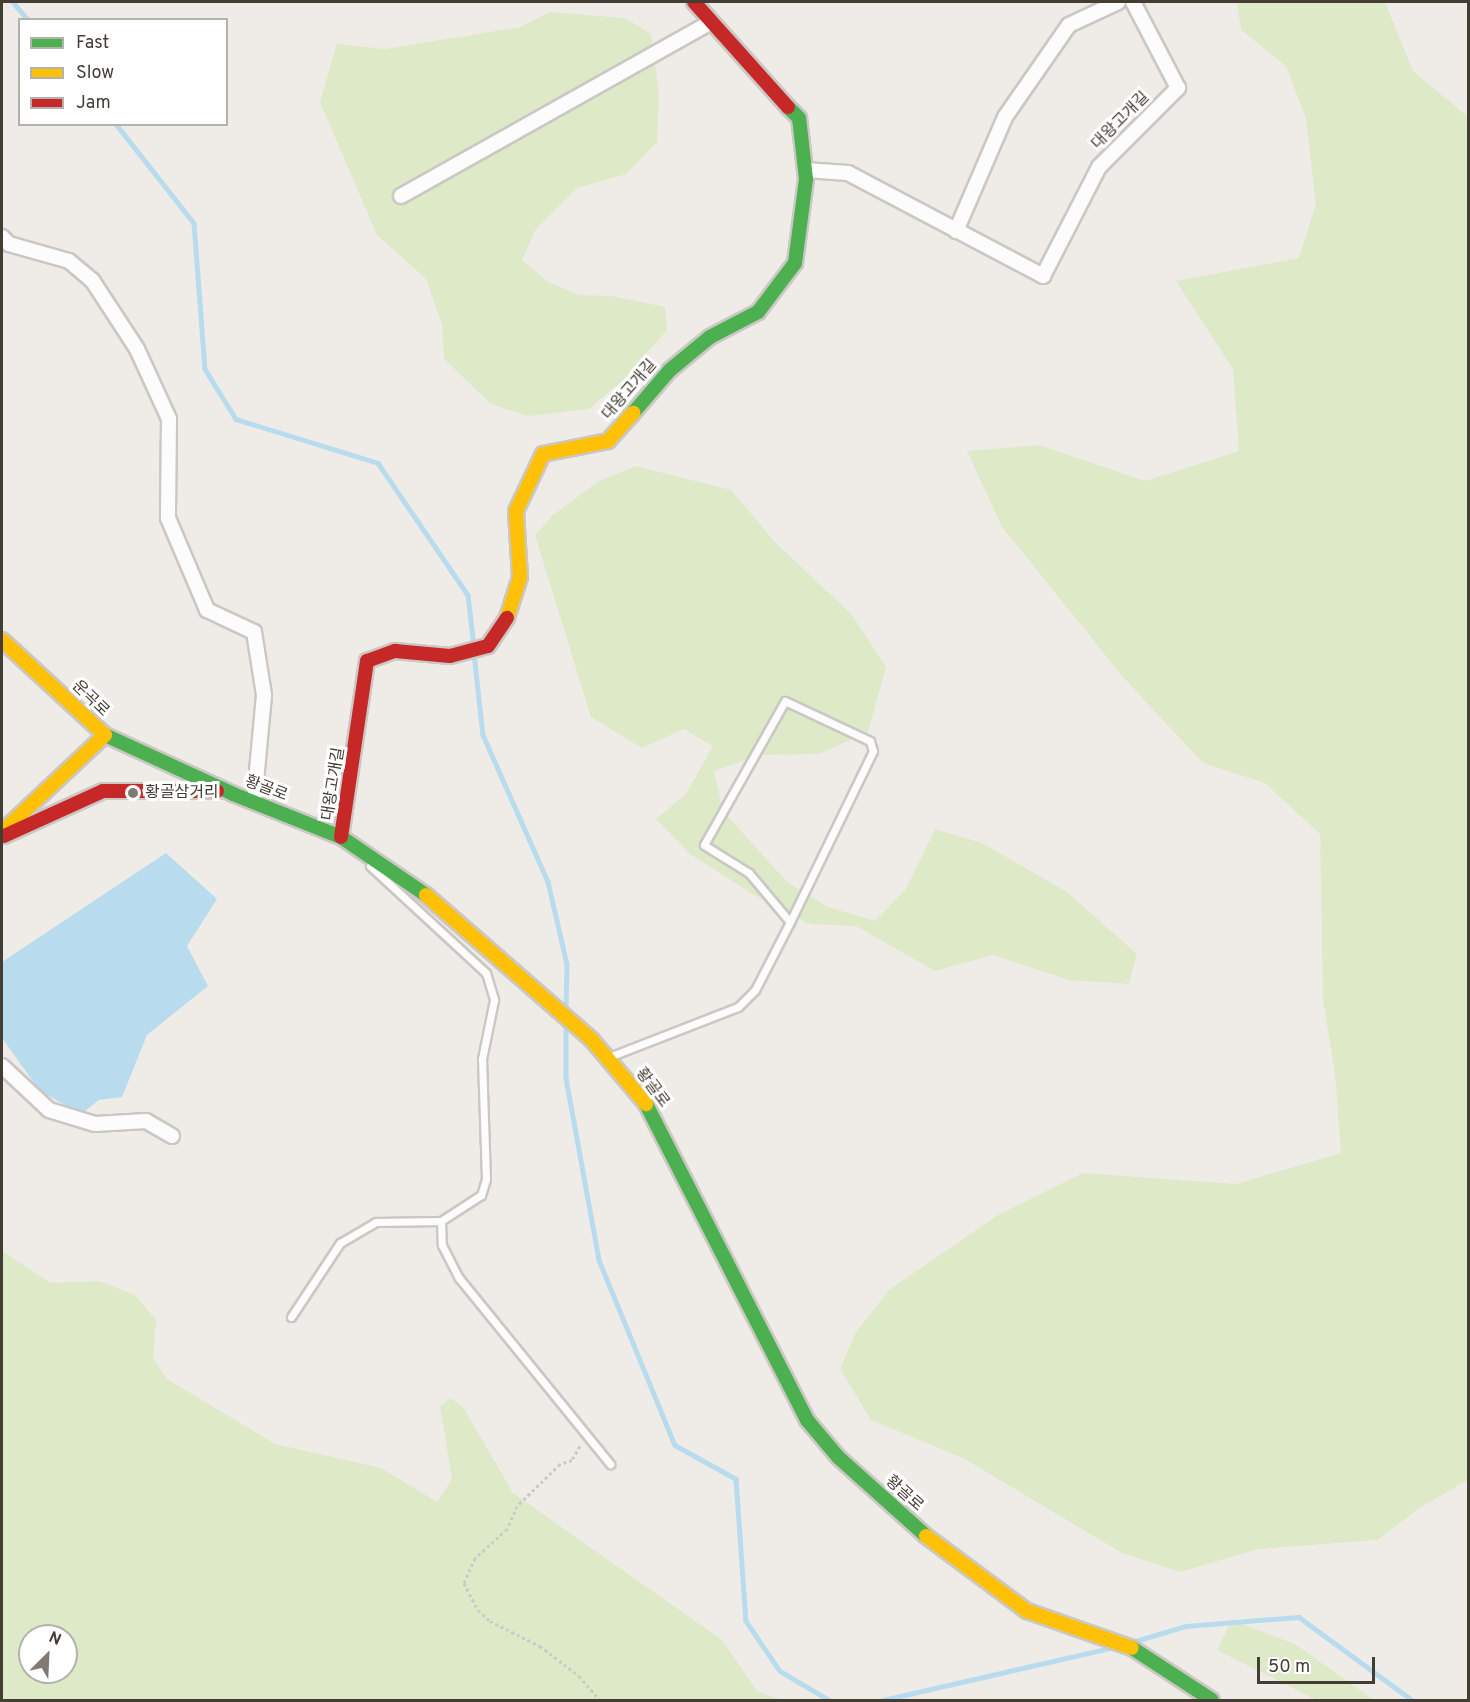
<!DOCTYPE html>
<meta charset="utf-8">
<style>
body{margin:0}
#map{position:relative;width:1470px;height:1702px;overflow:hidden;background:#efece8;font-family:Overpass,"Noto Sans KR",sans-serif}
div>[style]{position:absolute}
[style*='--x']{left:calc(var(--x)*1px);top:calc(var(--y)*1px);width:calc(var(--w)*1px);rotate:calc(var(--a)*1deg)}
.green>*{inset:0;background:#dee9c8}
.water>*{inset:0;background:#b8dced}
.stream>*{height:4.5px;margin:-2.25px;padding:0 2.25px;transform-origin:2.25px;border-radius:2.25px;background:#b8dced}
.path>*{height:3px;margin-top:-1.5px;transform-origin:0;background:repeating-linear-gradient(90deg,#cdcac6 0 3px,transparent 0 6px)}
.roads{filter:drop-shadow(2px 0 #cbc8c4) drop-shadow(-2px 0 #cbc8c4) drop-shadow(0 2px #cbc8c4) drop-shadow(0 -2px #cbc8c4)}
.lane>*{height:7px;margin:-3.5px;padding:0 3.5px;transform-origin:3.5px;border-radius:3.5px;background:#fdfcfc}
.street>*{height:14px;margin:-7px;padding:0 7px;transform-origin:7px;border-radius:7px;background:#fdfcfc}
.fast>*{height:14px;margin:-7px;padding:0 7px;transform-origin:7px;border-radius:7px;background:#4caf50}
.slow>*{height:14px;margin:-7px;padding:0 7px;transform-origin:7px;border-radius:7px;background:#ffc107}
.jam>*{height:14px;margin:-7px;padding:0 7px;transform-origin:7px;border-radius:7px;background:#c62828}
.dots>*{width:16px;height:16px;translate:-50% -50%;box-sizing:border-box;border:3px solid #fff;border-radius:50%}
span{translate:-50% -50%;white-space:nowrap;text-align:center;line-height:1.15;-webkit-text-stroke:6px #fff;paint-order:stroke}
.street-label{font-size:16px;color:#443d34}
.poi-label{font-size:16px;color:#443d34}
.left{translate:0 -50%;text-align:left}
.frame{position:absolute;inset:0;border:3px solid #443d34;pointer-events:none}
.legend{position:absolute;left:18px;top:18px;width:210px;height:108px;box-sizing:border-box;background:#fff;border:2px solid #b4b1ae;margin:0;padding:8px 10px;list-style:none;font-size:18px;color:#443d34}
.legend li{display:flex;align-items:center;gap:12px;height:30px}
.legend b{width:30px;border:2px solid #b4b1ae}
.north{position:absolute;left:18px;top:1624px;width:60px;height:60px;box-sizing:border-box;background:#fff;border:2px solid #b4b1ae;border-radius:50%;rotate:24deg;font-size:16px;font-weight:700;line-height:24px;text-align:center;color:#443d34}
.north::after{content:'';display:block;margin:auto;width:21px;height:27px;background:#807a73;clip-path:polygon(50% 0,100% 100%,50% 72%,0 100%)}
.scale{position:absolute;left:1257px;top:1657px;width:118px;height:27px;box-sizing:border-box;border:3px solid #443d34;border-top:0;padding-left:8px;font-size:18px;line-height:21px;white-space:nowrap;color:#443d34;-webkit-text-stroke:4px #fff;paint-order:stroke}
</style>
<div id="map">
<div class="green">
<i style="clip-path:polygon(1237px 2px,1385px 2px,1413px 71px,1468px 117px,1468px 1480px,1419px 1508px,1378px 1540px,1258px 1549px,1180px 1572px,1122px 1553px,963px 1458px,871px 1420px,840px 1369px,856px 1332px,889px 1290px,998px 1215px,1083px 1173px,1236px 1184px,1341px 1153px,1335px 1074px,1323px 1000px,1320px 834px,1265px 783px,1203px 763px,1123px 677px,1002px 527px,967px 451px,1039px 445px,1145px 481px,1239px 451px,1233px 369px,1176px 281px,1299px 258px,1316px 204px,1306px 119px,1286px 66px,1241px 30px)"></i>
<i style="clip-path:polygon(550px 12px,625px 18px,651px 34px,659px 94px,657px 142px,626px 174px,577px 188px,536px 229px,522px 260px,547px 281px,579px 295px,612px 296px,665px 307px,667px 330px,622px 381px,589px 409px,528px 416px,491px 404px,444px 359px,442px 324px,426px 279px,377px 235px,320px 102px,337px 44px,385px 49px,520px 27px)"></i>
<i style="clip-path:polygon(636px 466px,731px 490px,775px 542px,852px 615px,886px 667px,868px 732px,819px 754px,760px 755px,714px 771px,723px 811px,787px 882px,828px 907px,875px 921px,906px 889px,935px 829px,982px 843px,1067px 892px,1137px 954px,1129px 984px,1069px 980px,993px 955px,935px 971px,856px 926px,809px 924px,751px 893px,690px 854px,656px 819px,686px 794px,713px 746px,684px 729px,642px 748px,591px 717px,535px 535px,553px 515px,599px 481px)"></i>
<i style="clip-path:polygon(evenodd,2px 1251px,51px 1283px,99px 1281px,135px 1295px,156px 1320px,153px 1358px,167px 1379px,275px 1444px,381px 1468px,437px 1502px,452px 1479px,440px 1406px,451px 1398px,463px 1407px,513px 1493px,722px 1640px,757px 1691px,782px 1700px,2px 1700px,2px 1251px,30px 1636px,66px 1636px,66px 1672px,30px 1672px,30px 1636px)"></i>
<i style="clip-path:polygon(1232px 1620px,1295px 1644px,1374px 1700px,1317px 1700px,1217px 1650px)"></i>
</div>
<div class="water">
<i style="clip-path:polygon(166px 853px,217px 899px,187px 946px,208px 986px,147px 1035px,122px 1097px,99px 1100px,81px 1114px,40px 1091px,2px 1038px,2px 962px)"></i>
</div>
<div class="stream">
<i style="--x:13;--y:2;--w:23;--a:50"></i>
<i style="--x:116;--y:124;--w:126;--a:51.8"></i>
<i style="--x:194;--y:223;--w:146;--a:85.7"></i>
<i style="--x:205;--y:369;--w:59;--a:58.2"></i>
<i style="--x:236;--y:419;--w:149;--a:17.2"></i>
<i style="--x:378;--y:463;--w:160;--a:55.7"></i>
<i style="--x:468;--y:595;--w:51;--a:83.3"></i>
<i style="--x:474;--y:654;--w:81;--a:83.7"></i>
<i style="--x:483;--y:735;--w:161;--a:66.1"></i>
<i style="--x:548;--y:882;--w:84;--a:77"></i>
<i style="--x:567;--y:964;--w:43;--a:91.3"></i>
<i style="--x:566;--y:1025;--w:53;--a:90"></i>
<i style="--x:566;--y:1078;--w:185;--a:79.7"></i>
<i style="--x:599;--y:1260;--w:200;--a:67.7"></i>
<i style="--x:675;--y:1445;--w:70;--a:29.1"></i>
<i style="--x:736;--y:1479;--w:142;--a:86"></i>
<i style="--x:746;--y:1621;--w:60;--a:55.8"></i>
<i style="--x:780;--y:1671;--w:57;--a:30.6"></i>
<i style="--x:1132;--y:1642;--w:56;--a:-16.5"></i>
<i style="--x:1186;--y:1626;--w:113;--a:-4.6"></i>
<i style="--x:1299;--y:1617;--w:140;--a:36.3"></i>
<i style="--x:883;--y:1700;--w:233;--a:-12.9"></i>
</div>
<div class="path">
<i style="--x:580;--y:1446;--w:16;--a:120"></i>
<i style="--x:572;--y:1460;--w:13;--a:162"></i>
<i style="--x:560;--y:1464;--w:60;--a:135.7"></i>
<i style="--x:517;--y:1506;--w:25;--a:113"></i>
<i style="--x:507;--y:1529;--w:43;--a:137.8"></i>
<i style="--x:475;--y:1558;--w:27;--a:114"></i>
<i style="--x:464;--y:1583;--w:30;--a:63"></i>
<i style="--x:478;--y:1610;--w:16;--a:43"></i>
<i style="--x:490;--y:1621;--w:56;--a:26.6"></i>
<i style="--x:540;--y:1646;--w:49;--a:37.6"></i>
<i style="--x:579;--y:1676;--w:32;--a:49"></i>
</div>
<div class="roads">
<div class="lane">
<i style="--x:370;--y:866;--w:158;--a:42.7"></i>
<i style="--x:486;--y:973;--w:28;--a:73"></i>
<i style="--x:494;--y:1000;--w:60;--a:101.5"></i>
<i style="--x:482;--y:1059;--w:120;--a:88.1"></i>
<i style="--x:486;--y:1179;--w:17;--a:107"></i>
<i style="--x:481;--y:1195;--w:48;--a:147"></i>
<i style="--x:441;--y:1221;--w:24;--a:88"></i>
<i style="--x:442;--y:1245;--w:37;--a:63"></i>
<i style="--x:459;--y:1278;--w:240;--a:50.9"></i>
<i style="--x:609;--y:1057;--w:138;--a:-21.2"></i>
<i style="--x:738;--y:1007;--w:24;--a:-45"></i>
<i style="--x:755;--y:990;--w:76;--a:-62.8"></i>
<i style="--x:790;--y:922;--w:190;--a:-64.1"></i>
<i style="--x:873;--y:751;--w:10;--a:-107"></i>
<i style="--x:870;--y:741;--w:94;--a:-154.8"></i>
<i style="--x:785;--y:701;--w:165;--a:119.4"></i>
<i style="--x:704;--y:845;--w:53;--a:31.9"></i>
<i style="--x:749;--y:873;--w:64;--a:50.1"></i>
<i style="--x:291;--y:1317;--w:89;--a:-56.5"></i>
<i style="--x:340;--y:1243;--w:42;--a:-30.3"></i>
<i style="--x:376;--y:1222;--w:65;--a:-0.9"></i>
</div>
<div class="street">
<i style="--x:805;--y:170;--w:43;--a:4"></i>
<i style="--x:848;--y:173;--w:221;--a:27.8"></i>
<i style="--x:1043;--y:276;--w:123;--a:-62.8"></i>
<i style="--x:1099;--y:167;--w:112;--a:-45"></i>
<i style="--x:1178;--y:88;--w:97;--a:-117.6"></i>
<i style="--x:401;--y:196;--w:353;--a:-29.3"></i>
<i style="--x:956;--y:231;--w:124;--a:-66.7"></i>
<i style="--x:1005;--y:117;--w:112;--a:-55.2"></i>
<i style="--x:1069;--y:25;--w:54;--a:-25.1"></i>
<i style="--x:2;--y:237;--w:10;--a:45"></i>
<i style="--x:9;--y:244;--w:62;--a:15.8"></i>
<i style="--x:69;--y:261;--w:30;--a:40"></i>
<i style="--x:92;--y:280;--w:82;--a:56.9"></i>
<i style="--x:137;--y:349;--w:77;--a:65.4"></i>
<i style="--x:169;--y:419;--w:99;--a:90.6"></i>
<i style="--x:168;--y:518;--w:100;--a:67"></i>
<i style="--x:207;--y:610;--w:52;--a:25.1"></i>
<i style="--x:254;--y:632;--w:64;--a:81"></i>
<i style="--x:264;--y:695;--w:107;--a:95.3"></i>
<i style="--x:2;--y:1066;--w:64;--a:43.1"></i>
<i style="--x:49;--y:1110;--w:48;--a:16.9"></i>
<i style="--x:95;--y:1124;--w:51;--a:-3.4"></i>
<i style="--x:146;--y:1121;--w:30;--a:30"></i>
</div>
<div class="fast">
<i style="--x:633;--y:413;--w:57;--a:-49.3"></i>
<i style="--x:670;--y:370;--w:52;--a:-39.5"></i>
<i style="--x:710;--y:337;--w:54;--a:-27.5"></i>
<i style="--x:758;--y:312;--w:61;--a:-52.9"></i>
<i style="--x:795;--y:263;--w:85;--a:-82.5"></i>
<i style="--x:806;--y:179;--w:61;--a:-96.5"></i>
<i style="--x:799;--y:118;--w:16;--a:-135"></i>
<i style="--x:105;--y:735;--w:141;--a:24.7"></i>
<i style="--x:233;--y:794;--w:116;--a:21.7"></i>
<i style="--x:341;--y:837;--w:103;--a:34.3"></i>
<i style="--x:646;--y:1104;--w:355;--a:63"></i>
<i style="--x:807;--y:1420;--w:48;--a:50"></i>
<i style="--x:838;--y:1457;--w:118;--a:41.9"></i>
<i style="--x:1132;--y:1648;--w:95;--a:33"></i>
</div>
<div class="slow">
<i style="--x:507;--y:618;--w:43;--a:-72.4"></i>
<i style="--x:520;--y:577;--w:66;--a:-93.5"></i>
<i style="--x:516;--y:511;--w:63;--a:-64.7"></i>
<i style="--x:543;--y:454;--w:66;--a:-11.3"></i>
<i style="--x:608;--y:441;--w:38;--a:-48"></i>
<i style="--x:2;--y:640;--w:140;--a:42.7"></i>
<i style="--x:105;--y:735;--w:141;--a:136.7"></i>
<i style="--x:426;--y:895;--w:220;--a:41.1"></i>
<i style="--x:592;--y:1040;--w:84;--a:49.8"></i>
<i style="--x:926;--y:1536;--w:126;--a:36.6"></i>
<i style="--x:1027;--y:1611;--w:111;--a:19.4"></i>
</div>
<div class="jam">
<i style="--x:694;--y:2;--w:141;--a:48.2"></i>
<i style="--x:4;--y:836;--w:109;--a:-24.4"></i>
<i style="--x:103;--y:791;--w:114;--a:0"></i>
<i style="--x:341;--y:837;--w:178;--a:-81.6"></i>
<i style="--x:367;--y:661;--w:30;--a:-20"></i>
<i style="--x:395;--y:651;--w:55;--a:5.2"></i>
<i style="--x:450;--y:656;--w:39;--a:-15"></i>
<i style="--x:488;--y:646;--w:34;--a:-56"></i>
</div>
</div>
<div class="dots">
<i style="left:133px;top:793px;background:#807a73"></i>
</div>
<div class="street-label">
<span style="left:1121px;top:121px;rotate:-45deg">대왕고개길</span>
<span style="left:630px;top:390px;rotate:-49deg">대왕고개길</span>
<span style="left:90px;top:699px;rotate:44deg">운곡로</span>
<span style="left:334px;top:784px;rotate:-81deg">대왕고개길</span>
<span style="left:266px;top:789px;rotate:21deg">황골로</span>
<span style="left:652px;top:1088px;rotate:53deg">황골로</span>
<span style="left:904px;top:1494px;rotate:42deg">황골로</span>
</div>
<div class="poi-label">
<span class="left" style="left:145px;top:793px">황골삼거리</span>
</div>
<div class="frame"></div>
<ul class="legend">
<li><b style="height:8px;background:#4caf50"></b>Fast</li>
<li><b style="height:8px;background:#ffc107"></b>Slow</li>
<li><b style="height:8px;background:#c62828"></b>Jam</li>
</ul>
<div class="north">N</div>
<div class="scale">50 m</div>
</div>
